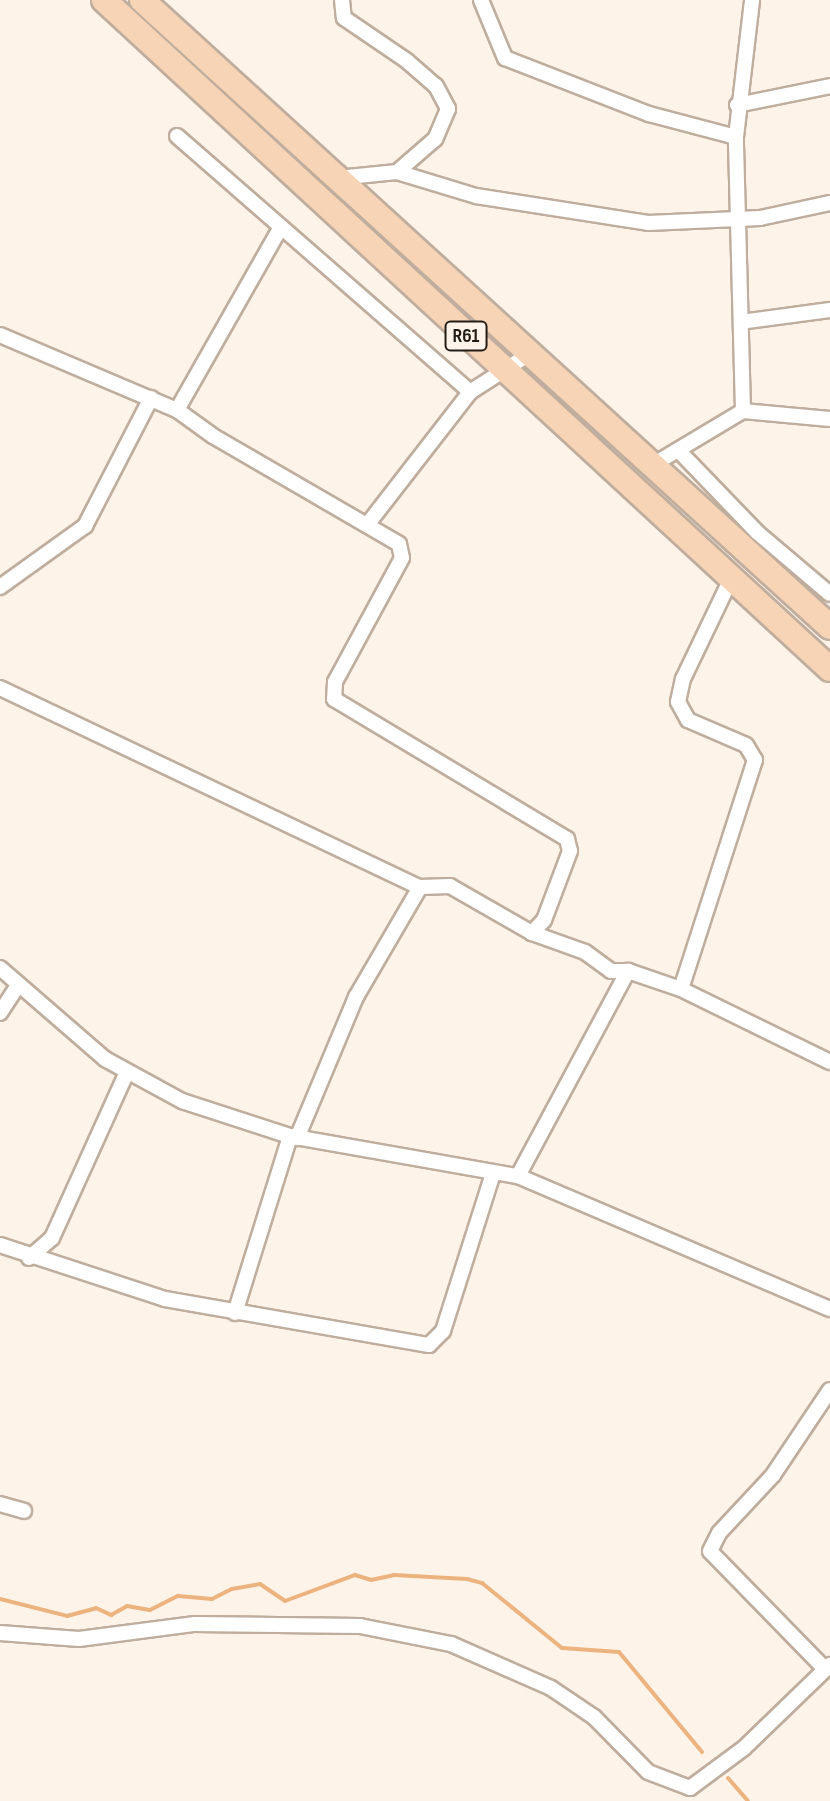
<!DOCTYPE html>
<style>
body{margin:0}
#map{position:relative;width:830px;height:1801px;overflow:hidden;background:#fef3e9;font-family:"Sofia Sans Condensed",sans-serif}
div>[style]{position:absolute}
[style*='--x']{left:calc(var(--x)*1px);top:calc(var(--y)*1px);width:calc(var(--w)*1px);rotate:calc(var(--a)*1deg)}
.stream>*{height:4px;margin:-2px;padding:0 2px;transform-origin:2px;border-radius:2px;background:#edb37e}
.roads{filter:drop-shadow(2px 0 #bfad9e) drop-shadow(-2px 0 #bfad9e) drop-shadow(0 2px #bfad9e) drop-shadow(0 -2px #bfad9e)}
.street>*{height:14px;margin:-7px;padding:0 7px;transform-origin:7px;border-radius:7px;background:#fff}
.primary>*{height:24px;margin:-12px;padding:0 12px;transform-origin:12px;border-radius:12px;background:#f7d4b5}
span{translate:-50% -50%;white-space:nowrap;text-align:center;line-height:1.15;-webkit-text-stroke:6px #fef3e9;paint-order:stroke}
.shield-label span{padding:2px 6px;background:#fef3e9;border:2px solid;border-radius:6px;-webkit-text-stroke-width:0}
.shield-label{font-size:20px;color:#231c16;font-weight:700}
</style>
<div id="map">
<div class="stream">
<i style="--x:0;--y:1599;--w:69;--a:14.2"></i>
<i style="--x:67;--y:1616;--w:30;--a:-15"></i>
<i style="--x:96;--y:1608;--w:17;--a:25"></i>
<i style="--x:111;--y:1615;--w:18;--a:-29"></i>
<i style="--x:127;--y:1606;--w:23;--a:10"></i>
<i style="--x:150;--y:1610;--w:31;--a:-27"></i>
<i style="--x:178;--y:1596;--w:34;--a:5"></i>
<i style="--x:212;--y:1599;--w:22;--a:-27"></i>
<i style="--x:232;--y:1589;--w:28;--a:-10"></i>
<i style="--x:260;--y:1584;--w:30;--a:34"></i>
<i style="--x:285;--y:1601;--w:75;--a:-20.4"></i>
<i style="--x:355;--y:1575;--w:17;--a:17"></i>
<i style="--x:371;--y:1580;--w:24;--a:-12"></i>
<i style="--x:394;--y:1575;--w:73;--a:3.1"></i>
<i style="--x:467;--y:1579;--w:16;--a:15"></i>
<i style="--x:482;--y:1583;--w:103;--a:39.1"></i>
<i style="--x:562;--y:1648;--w:57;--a:4"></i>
<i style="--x:619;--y:1652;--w:130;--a:50.3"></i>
<i style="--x:728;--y:1778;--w:30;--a:49"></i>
</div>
<div class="roads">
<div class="street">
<i style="--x:342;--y:0;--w:18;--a:84"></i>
<i style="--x:344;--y:18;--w:76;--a:34.3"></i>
<i style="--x:407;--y:61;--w:38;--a:41"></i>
<i style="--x:436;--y:86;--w:26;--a:62"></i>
<i style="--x:448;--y:109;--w:33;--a:113"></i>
<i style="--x:435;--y:139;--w:50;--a:139"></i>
<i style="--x:481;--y:0;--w:63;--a:67.5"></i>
<i style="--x:505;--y:58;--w:155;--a:21.3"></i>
<i style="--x:649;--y:114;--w:90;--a:14.8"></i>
<i style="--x:737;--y:105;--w:95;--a:-11.5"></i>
<i style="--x:177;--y:136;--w:389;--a:41.1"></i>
<i style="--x:338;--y:178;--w:59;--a:-5.8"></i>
<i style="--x:397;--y:172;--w:83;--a:16.9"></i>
<i style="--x:476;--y:196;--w:174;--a:8.9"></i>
<i style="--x:648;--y:223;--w:112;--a:-2.6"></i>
<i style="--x:760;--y:218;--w:72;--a:-12.1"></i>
<i style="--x:741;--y:322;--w:90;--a:-7.7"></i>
<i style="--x:0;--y:335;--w:192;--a:23"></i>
<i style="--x:177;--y:410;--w:44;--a:35.8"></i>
<i style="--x:213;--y:436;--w:215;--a:30.1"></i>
<i style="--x:399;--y:544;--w:14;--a:78"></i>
<i style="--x:402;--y:558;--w:141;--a:118.4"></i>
<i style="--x:335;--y:682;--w:17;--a:93"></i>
<i style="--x:334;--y:699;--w:272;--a:31"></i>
<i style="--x:567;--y:839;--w:12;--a:76"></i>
<i style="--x:570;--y:851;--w:74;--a:110.6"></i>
<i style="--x:544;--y:920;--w:18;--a:133"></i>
<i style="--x:177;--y:410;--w:210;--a:-60.4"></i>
<i style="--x:743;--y:411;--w:274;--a:-91.5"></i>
<i style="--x:736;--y:137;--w:138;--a:-83.3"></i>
<i style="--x:678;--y:450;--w:115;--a:46.1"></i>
<i style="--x:758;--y:533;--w:94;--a:40.3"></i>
<i style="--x:651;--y:466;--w:107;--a:-30.9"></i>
<i style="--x:743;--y:411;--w:87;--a:5.3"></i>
<i style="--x:367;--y:525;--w:168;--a:-52.2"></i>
<i style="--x:470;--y:392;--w:72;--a:-32.6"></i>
<i style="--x:0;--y:587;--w:105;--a:-35.7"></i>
<i style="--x:85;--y:526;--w:144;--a:-62.7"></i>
<i style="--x:0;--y:688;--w:465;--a:25.4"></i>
<i style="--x:420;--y:887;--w:30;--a:-2"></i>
<i style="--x:450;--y:886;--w:95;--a:29.8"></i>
<i style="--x:532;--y:933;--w:56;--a:19.7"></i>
<i style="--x:585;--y:952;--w:32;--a:36"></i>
<i style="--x:611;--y:971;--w:17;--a:0"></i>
<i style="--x:628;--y:971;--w:56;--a:18.8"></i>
<i style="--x:681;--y:989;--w:166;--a:26.1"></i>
<i style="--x:0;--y:968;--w:139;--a:40.9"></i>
<i style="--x:105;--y:1059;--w:88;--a:28.6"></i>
<i style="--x:182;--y:1101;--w:114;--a:18"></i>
<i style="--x:290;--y:1136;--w:231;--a:10"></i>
<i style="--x:518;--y:1176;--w:233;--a:-61.8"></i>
<i style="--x:681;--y:989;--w:241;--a:-72.1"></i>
<i style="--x:755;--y:760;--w:17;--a:-121"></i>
<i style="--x:746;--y:745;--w:63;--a:-156.7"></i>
<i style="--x:688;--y:720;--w:21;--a:-119"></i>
<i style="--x:678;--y:702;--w:24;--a:-78"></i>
<i style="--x:683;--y:679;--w:109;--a:-64.4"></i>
<i style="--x:0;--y:1013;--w:33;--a:-57"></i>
<i style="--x:297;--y:1138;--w:153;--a:-67.3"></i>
<i style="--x:356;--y:997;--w:127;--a:-59.8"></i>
<i style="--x:518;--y:1176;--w:339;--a:23.1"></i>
<i style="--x:0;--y:1245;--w:174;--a:18.1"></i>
<i style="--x:165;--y:1299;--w:268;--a:9.9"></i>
<i style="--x:429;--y:1345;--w:20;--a:-45"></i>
<i style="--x:443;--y:1331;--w:166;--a:-72.4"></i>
<i style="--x:29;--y:1258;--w:30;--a:-41"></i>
<i style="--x:52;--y:1238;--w:182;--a:-65.7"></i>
<i style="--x:235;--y:1313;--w:185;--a:-72.7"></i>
<i style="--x:0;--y:1504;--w:25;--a:16"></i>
<i style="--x:0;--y:1633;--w:79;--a:4.3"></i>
<i style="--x:79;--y:1639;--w:117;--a:-7.4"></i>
<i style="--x:195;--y:1624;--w:165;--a:0.7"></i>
<i style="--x:360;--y:1626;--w:93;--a:11.2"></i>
<i style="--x:451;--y:1644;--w:109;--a:23.7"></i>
<i style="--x:551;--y:1688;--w:52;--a:34"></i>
<i style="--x:594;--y:1717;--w:77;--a:45.5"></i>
<i style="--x:648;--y:1772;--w:45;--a:20.9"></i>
<i style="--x:690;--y:1788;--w:67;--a:-36.5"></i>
<i style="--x:744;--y:1748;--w:120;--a:-44"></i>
<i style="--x:824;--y:1668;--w:163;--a:-134.3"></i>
<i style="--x:710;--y:1551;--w:20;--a:-63"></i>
<i style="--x:719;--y:1533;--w:79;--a:-47"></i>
<i style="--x:773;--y:1475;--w:102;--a:-56.2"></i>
</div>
<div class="primary">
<i style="--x:104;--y:0;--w:987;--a:42.66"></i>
<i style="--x:142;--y:0;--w:931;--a:42.34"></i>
</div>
</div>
<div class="shield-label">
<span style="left:466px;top:336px">R61</span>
</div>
</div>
